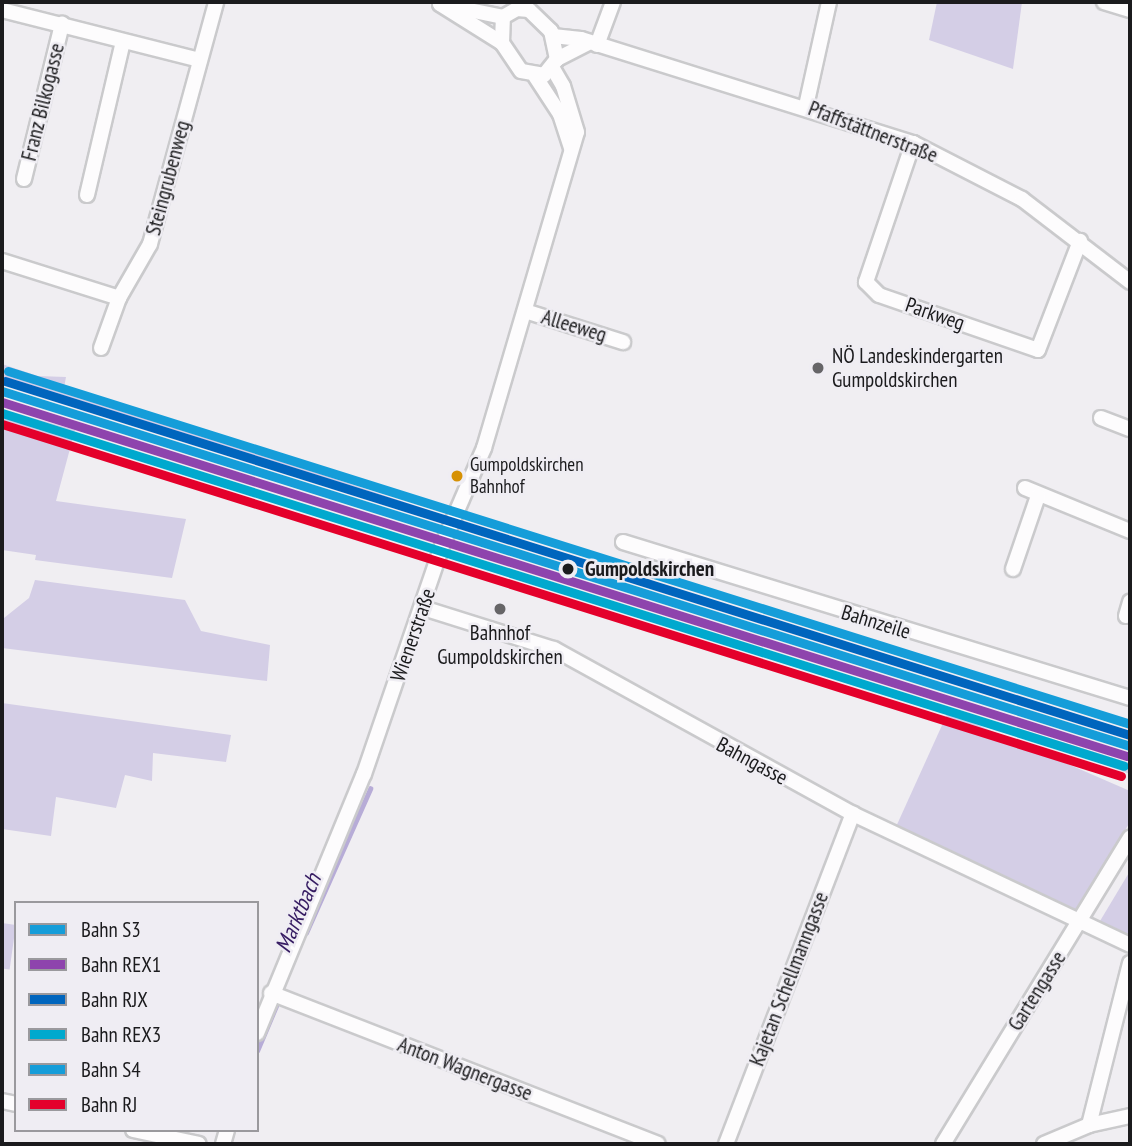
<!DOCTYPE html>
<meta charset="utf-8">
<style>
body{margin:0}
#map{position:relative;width:1132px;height:1146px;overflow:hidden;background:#f0eef2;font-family:"PT Sans Narrow",sans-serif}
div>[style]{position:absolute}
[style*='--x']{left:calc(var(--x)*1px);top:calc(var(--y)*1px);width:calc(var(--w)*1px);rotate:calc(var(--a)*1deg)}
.green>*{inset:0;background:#d4cee6;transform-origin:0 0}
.stream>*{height:4.5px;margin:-2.25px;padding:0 2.25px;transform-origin:2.25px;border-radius:2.25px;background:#b7acd7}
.roads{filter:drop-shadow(2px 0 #cacacc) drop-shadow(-2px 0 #cacacc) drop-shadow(0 2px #cacacc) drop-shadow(0 -2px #cacacc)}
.minor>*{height:14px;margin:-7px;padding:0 7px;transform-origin:7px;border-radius:7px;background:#fdfcfd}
.rail-1>*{height:9px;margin:-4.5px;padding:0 4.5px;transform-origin:4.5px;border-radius:4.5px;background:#159dd9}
.rail-2>*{height:9px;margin:-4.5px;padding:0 4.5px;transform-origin:4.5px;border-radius:4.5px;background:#8e44ad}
.rail-3>*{height:9px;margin:-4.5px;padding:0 4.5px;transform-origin:4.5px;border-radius:4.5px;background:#0065bd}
.rail-4>*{height:9px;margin:-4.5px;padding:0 4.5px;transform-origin:4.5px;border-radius:4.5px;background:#00a9ce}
.rail-5>*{height:9px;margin:-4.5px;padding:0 4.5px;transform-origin:4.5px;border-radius:4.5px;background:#159dd9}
.rail-6>*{height:9px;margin:-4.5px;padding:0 4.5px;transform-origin:4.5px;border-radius:4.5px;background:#e4002b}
.dots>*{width:19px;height:19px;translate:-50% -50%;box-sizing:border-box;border:4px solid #efedf3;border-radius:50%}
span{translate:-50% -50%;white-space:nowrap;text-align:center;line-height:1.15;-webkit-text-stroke:5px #efedf3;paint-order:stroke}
.bus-label{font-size:19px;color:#1b1b1d}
.left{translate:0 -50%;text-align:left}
.street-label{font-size:21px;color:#1b1b1d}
.poi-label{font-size:21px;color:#1b1b1d}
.stop-label{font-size:21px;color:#1b1b1d;font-weight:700}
.water-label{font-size:23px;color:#361c62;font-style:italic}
.frame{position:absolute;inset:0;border:4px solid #1b1b1d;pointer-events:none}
.legend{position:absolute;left:14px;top:901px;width:245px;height:231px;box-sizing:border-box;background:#efedf3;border:2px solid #9a999d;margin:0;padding:9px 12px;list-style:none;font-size:21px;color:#1b1b1d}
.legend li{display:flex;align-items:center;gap:14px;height:35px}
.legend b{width:35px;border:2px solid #9a999d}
</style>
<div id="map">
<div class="green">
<i style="clip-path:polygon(937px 2px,1022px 2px,1013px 69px,929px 40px)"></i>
<i style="clip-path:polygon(2px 364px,38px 376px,66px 377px,64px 388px,437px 513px,435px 521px,2px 383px)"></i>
<i style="clip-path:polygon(2px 409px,75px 430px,56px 501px,186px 519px,172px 578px,35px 560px,36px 555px,2px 550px)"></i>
<i style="clip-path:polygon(35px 580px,185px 600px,201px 631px,270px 645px,267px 681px,2px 648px,4px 618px,29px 598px)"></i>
<i style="clip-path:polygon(2px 703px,231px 735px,226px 762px,153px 753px,152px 781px,125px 775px,116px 808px,56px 797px,51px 836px,2px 829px)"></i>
<i style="clip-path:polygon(948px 712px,1130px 791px,1130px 822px,1077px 910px,895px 829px)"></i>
<i style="clip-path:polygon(1017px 728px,1130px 763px,1130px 774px,1016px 732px)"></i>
<i style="clip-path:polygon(1130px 871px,1130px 936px,1100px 921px)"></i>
<i style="left:2px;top:923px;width:14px;height:45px;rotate:8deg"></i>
</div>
<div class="stream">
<i style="--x:306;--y:933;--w:158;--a:-66"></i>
<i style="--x:257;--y:1051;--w:49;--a:-67.1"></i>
</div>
<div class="roads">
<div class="minor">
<i style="--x:1104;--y:2;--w:27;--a:17"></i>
<i style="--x:440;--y:4;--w:73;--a:32.2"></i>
<i style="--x:440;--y:4;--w:64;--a:11.7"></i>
<i style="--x:517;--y:9;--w:12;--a:5"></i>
<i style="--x:529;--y:10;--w:30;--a:44"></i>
<i style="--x:551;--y:31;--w:29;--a:78"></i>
<i style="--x:557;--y:59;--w:21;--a:129"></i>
<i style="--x:544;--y:75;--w:23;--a:-170"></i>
<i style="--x:521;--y:71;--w:34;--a:-124"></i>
<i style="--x:502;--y:43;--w:26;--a:-88"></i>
<i style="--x:503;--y:17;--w:16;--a:-30"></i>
<i style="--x:2;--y:10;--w:204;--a:14.2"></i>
<i style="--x:553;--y:36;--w:28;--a:6"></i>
<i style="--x:581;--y:39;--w:348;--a:17.4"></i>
<i style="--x:913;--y:143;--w:123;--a:27.2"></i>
<i style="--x:1022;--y:199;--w:136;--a:37.5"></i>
<i style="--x:597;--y:45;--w:46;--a:-69.6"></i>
<i style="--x:557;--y:59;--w:34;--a:-27"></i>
<i style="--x:535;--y:76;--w:45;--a:56.7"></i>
<i style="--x:560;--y:114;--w:36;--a:72"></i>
<i style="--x:806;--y:106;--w:107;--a:-77.5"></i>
<i style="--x:913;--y:143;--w:147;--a:108.7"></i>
<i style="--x:866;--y:282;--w:18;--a:45"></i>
<i style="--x:879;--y:295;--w:168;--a:19.1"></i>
<i style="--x:1038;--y:350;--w:117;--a:-68.9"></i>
<i style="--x:24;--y:179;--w:160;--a:-76.2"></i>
<i style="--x:87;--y:195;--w:157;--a:-76.8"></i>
<i style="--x:2;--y:261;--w:123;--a:17.5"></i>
<i style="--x:525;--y:311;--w:103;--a:17.6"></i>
<i style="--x:101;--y:348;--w:53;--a:-70.2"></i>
<i style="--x:119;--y:298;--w:62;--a:-60.1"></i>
<i style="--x:150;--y:244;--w:251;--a:-74.7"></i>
<i style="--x:1101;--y:418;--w:31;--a:21"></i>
<i style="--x:1025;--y:488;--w:113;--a:22.3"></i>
<i style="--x:623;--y:542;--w:530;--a:17.1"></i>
<i style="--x:1013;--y:569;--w:77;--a:-71.1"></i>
<i style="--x:423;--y:608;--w:137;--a:17.4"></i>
<i style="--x:554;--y:649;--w:342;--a:28.9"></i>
<i style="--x:853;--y:814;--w:306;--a:25.3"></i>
<i style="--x:1126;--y:616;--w:15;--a:-74"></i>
<i style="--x:271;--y:993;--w:415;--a:21.3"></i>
<i style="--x:257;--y:1033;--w:280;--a:-67.6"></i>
<i style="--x:364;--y:774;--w:246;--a:-71.1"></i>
<i style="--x:444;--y:541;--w:101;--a:-66.7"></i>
<i style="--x:484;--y:448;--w:329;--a:-73.6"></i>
<i style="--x:577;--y:132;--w:48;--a:-106.9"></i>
<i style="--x:563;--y:86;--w:20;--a:-120"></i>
<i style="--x:2;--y:1101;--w:14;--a:12"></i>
<i style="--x:1089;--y:1125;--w:167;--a:-75.8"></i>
<i style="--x:133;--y:1130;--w:67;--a:12"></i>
<i style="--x:223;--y:1144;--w:15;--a:-74"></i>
<i style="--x:726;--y:1144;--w:354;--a:-69"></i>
<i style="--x:943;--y:1144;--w:359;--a:-58.6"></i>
<i style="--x:1044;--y:1144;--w:49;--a:-22.9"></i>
<i style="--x:1089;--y:1125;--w:42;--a:-12.4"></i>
</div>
</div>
<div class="rail-1">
<i style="--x:2;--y:391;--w:1183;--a:17.47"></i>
</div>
<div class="rail-2">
<i style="--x:2;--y:402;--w:1179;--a:17.47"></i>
</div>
<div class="rail-3">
<i style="--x:5;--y:381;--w:1179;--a:17.47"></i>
</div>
<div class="rail-4">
<i style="--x:2;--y:413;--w:1176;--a:17.46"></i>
</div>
<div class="rail-5">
<i style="--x:8;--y:371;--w:1176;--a:17.46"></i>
</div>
<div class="rail-6">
<i style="--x:2;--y:424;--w:1173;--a:17.46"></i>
</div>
<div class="dots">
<i style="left:818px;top:368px;background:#666568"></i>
<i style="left:457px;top:476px;background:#d69104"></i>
<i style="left:568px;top:569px;background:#1b1b1d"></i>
<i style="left:500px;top:609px;background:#666568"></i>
</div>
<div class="bus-label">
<span class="left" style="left:470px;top:476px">Gumpoldskirchen<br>Bahnhof</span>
</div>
<div class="street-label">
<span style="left:43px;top:102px;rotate:-76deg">Franz Bilkogasse</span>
<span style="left:873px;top:132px;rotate:21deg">Pfaffstättnerstraße</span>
<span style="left:168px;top:178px;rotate:-75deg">Steingrubenweg</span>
<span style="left:935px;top:314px;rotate:19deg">Parkweg</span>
<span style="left:574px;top:326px;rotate:17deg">Alleeweg</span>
<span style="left:876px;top:622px;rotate:17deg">Bahnzeile</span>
<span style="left:413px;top:635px;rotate:-71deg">Wienerstraße</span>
<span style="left:752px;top:761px;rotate:28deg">Bahngasse</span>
<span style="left:789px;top:979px;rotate:-69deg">Kajetan Schellmanngasse</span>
<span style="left:1037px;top:991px;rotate:-58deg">Gartengasse</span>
<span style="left:465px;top:1069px;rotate:21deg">Anton Wagnergasse</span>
</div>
<div class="poi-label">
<span class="left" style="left:832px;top:368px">NÖ Landeskindergarten<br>Gumpoldskirchen</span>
<span style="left:500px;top:645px">Bahnhof<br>Gumpoldskirchen</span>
</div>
<div class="stop-label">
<span class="left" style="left:585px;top:569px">Gumpoldskirchen</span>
</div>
<div class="water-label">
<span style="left:298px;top:913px;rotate:-67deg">Marktbach</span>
</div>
<div class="frame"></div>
<ul class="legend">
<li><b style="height:9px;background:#159dd9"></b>Bahn S3</li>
<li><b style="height:9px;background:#8e44ad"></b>Bahn REX1</li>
<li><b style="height:9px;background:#0065bd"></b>Bahn RJX</li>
<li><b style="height:9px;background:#00a9ce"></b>Bahn REX3</li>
<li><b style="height:9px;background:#159dd9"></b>Bahn S4</li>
<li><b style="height:9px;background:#e4002b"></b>Bahn RJ</li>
</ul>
</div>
